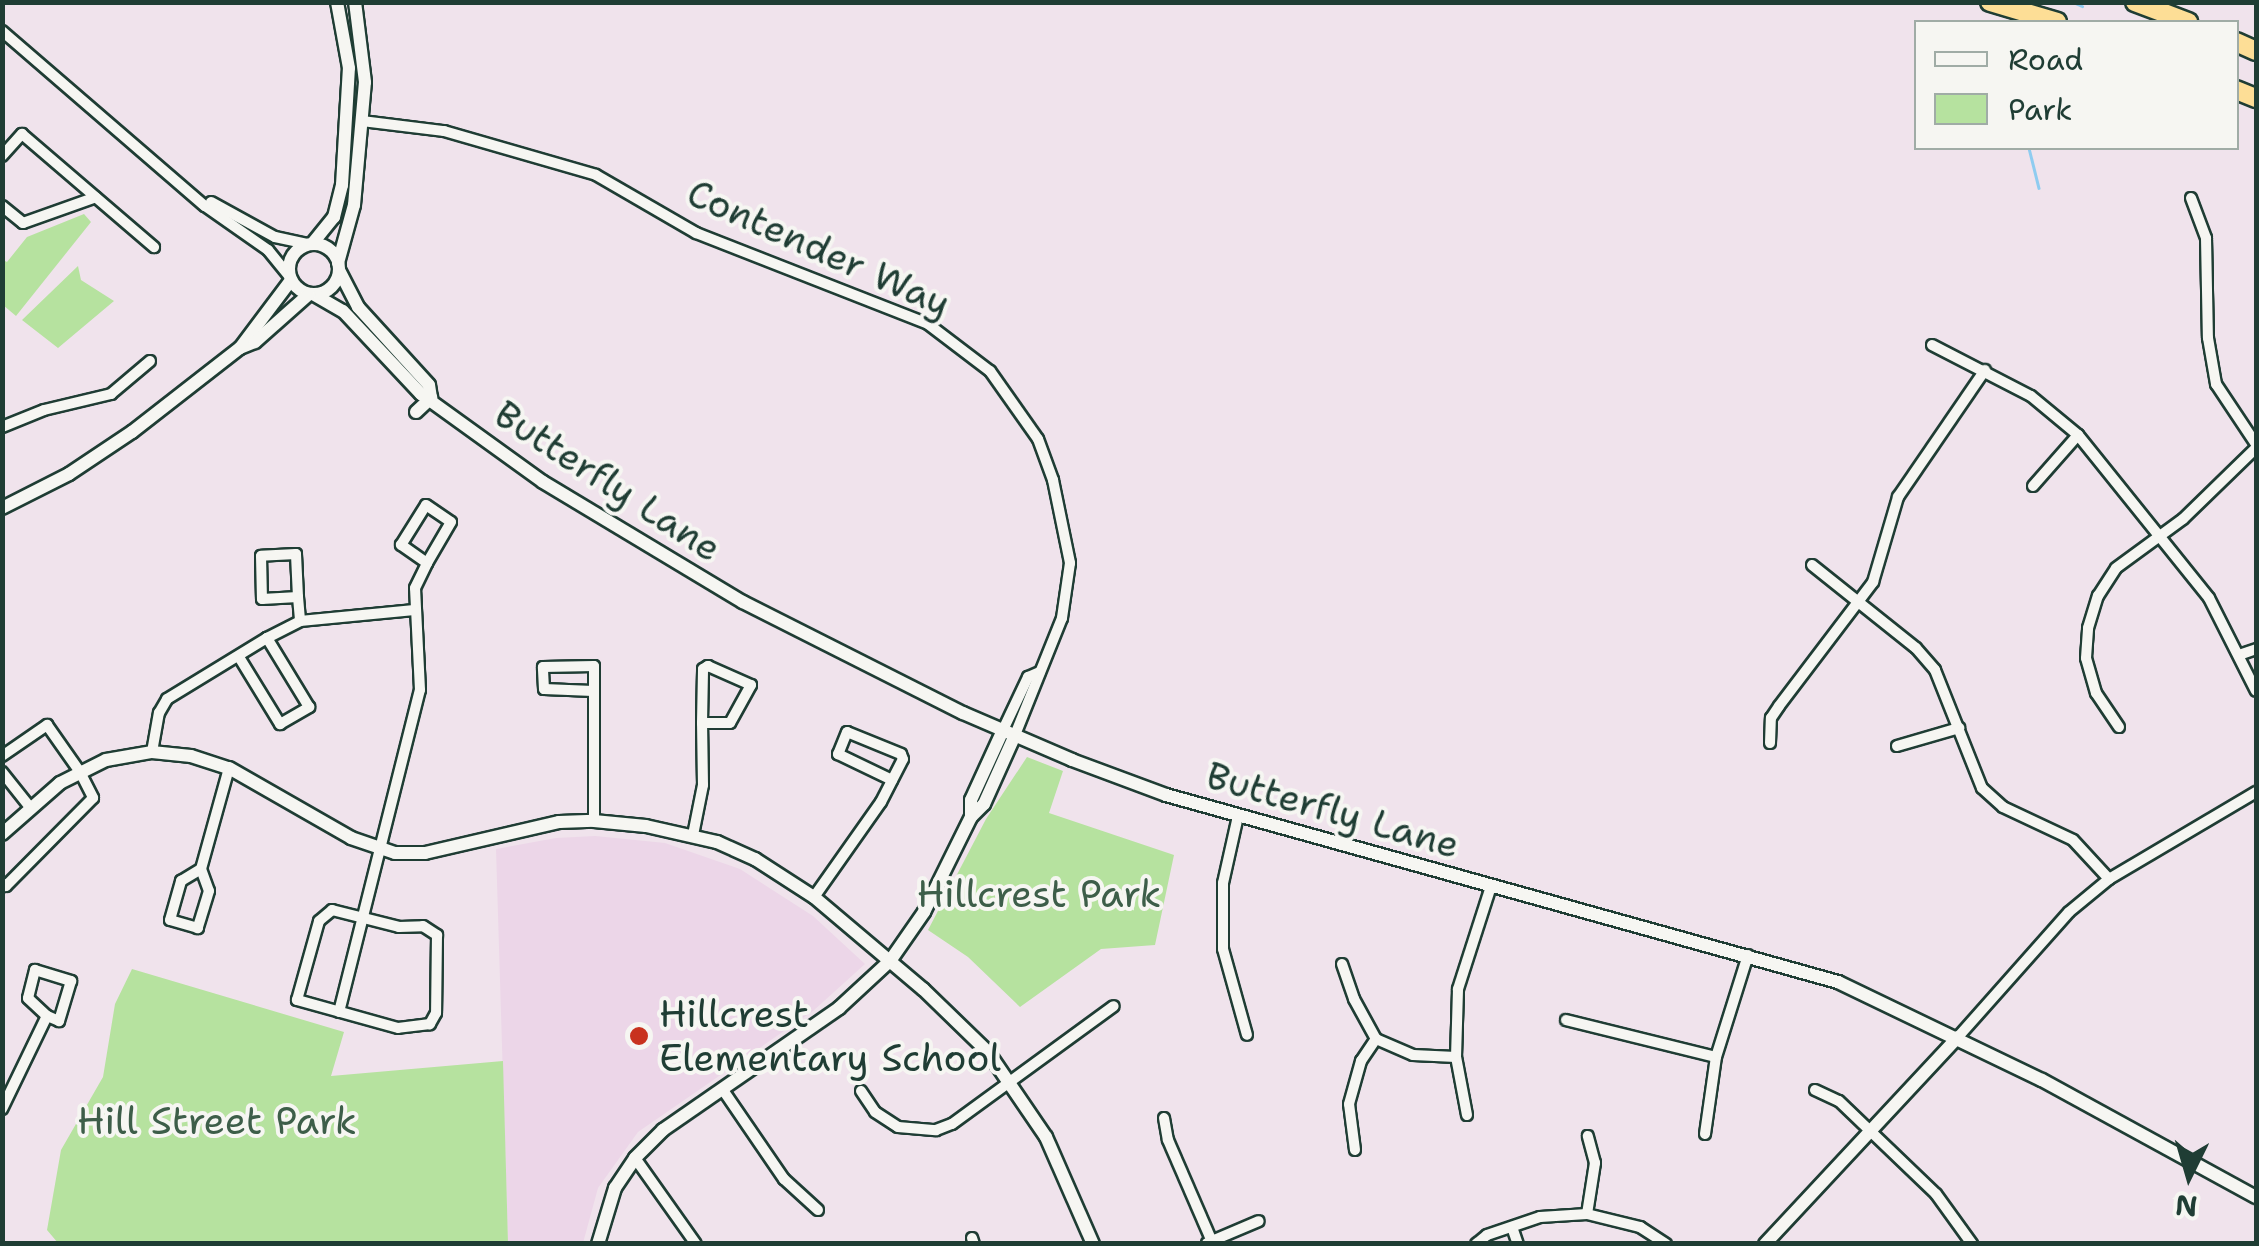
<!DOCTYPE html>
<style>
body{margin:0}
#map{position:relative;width:2259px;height:1246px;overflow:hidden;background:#f0e3ec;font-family:"Shantell Sans",sans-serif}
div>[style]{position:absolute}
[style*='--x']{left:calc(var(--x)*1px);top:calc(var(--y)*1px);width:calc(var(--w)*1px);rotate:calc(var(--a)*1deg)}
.built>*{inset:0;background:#ecd6e8}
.green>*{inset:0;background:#b6e29f}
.stream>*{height:2.5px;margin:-1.25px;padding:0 1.25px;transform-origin:1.25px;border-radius:1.25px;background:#8fccf0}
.roads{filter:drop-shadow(2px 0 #1f3d34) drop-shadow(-2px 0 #1f3d34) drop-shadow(0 2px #1f3d34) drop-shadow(0 -2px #1f3d34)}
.minor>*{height:10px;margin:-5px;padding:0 5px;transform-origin:5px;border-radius:5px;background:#f6f6f2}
.tertiary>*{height:12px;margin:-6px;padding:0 6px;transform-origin:6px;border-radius:6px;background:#f6f6f2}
.tertiary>.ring{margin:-6px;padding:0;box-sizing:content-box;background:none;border:12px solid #f6f6f2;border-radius:50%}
.motorway>*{height:18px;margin:-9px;padding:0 9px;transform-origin:9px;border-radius:9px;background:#fdde96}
.dots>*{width:28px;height:28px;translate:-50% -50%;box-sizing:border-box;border:5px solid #f6f6f2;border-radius:50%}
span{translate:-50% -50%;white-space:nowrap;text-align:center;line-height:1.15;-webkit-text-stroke:8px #f6f6f2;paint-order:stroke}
.street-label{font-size:38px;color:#1f3d34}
.park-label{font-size:38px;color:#3d5e49}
.poi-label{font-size:38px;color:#1f3d34}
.left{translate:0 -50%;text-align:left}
.frame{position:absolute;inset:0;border:5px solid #1f3d34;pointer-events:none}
.legend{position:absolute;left:1914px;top:20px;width:325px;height:130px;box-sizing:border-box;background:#f6f6f2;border:2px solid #a0aca6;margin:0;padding:12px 18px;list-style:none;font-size:30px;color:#1f3d34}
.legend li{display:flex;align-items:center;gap:20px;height:50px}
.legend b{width:50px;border:2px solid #a0aca6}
.north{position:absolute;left:2139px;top:1126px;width:100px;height:100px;-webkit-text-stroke:8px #f6f6f2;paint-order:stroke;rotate:185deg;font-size:28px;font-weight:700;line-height:40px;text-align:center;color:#1f3d34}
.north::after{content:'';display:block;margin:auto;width:35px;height:45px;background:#1f3d34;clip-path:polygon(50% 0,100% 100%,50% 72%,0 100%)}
</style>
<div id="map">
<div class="built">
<i style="clip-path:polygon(595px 836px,665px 843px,740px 869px,813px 916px,865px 964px,813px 1011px,638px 1132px,598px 1188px,583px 1243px,508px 1243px,496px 849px,556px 838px)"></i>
</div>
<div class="green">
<i style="clip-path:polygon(84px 214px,91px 222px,16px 316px,3px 305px,3px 260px,7px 262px,27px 237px)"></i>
<i style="clip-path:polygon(78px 266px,81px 280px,114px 301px,58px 348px,22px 320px)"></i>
<i style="clip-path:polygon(1027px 757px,1063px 771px,1049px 813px,1174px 855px,1155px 945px,1101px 949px,1020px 1007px,968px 957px,928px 930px,986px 819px)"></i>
<i style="clip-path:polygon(132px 969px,344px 1032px,331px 1076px,503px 1061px,508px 1243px,58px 1243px,47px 1230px,61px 1150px,103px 1077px,115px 1004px)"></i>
</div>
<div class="stream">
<i style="--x:2073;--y:2;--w:10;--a:24"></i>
<i style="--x:1996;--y:22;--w:1;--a:0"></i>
<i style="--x:2029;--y:148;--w:41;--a:76"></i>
</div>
<div class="roads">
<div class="minor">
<i style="--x:2;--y:31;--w:268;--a:40.8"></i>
<i style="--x:205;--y:206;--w:77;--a:34.9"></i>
<i style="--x:268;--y:250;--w:33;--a:51"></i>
<i style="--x:362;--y:121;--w:83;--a:7"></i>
<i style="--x:444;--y:131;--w:158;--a:16.1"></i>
<i style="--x:596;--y:175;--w:116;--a:30.1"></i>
<i style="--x:696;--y:233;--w:249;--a:21.4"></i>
<i style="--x:928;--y:324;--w:78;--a:37.2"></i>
<i style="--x:990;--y:371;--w:83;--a:54.8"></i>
<i style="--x:1038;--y:439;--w:44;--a:69.9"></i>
<i style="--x:1053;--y:480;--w:85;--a:78.4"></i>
<i style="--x:1070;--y:563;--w:56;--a:98.3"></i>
<i style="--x:1062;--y:618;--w:126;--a:111.9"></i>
<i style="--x:2;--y:156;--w:30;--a:-48"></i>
<i style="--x:22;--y:134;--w:174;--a:40.6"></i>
<i style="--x:2191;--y:198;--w:43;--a:69.4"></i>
<i style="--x:2206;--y:238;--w:100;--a:88.9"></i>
<i style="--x:2208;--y:338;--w:47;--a:80.1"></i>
<i style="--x:2216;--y:384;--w:72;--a:56.3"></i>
<i style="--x:211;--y:202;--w:73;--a:28.7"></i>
<i style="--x:275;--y:237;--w:34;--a:12"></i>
<i style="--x:2;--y:206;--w:27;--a:39"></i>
<i style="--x:23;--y:223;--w:77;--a:-19.6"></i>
<i style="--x:1932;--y:345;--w:111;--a:27.3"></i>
<i style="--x:2031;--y:396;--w:61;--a:39.7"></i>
<i style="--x:2078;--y:435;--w:209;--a:51.2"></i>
<i style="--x:2209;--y:598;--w:104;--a:63.2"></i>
<i style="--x:2;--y:427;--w:45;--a:-22"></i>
<i style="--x:44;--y:410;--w:69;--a:-13.4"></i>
<i style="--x:111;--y:394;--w:51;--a:-40.2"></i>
<i style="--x:2033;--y:486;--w:68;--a:-48.6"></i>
<i style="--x:1812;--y:565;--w:133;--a:38.6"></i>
<i style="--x:1916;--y:648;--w:29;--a:49"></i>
<i style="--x:1935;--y:670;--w:127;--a:68.3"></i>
<i style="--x:1982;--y:788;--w:28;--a:42"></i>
<i style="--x:2003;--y:807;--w:77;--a:25.2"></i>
<i style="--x:2073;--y:840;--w:53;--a:47.3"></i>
<i style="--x:298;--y:597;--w:43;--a:-92.7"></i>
<i style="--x:296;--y:554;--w:35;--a:177"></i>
<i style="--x:261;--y:556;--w:43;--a:88.7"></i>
<i style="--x:262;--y:599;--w:36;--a:-3"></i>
<i style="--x:298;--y:597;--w:24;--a:85"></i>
<i style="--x:2239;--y:655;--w:18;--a:-19"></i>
<i style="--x:239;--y:657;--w:79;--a:58.5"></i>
<i style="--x:280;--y:724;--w:34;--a:-30"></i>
<i style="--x:309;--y:707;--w:81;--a:-121.3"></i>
<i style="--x:708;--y:666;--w:47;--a:23.8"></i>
<i style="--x:751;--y:685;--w:43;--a:118.9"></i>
<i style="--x:730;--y:723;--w:28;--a:180"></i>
<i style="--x:702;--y:723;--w:54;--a:-88.9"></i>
<i style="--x:703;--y:669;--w:6;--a:-31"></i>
<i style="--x:593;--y:691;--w:49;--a:-177.7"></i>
<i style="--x:544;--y:689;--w:22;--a:-93"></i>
<i style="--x:543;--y:667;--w:51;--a:-1.1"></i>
<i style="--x:594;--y:666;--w:155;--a:90"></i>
<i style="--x:2119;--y:727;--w:41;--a:-124.1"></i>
<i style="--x:2096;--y:693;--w:36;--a:-106"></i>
<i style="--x:2086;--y:658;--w:30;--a:-86"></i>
<i style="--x:2088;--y:628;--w:34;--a:-73"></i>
<i style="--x:2098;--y:596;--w:33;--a:-57"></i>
<i style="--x:2116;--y:568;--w:83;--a:-36.2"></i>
<i style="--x:2183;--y:519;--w:102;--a:-44.2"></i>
<i style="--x:1003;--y:730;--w:59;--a:-64.7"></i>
<i style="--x:1028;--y:677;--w:13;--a:-23"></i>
<i style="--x:1770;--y:743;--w:25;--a:-88"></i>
<i style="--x:1771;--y:718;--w:14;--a:-56"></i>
<i style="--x:1779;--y:706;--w:156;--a:-52.8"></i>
<i style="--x:1873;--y:582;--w:89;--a:-73.6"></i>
<i style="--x:1898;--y:497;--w:154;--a:-55.6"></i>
<i style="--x:1897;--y:746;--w:65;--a:-16.2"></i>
<i style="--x:152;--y:752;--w:40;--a:-80"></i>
<i style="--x:159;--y:713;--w:16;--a:-60"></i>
<i style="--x:167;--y:699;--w:117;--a:-31.4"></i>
<i style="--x:267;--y:638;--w:37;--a:-27"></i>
<i style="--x:300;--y:621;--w:115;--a:-5.5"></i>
<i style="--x:2;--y:756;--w:55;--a:-34.6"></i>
<i style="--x:47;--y:725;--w:57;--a:54.9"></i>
<i style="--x:80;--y:772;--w:29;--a:63"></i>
<i style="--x:93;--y:798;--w:124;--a:134.7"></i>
<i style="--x:6;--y:886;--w:5;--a:-143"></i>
<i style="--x:2;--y:772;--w:43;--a:51.5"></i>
<i style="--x:1238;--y:816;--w:69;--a:102.6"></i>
<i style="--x:1223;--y:883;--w:66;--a:90"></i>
<i style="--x:1223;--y:949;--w:89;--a:74.4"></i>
<i style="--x:693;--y:835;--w:51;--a:-78.7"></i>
<i style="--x:703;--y:785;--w:62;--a:-90.9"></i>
<i style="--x:201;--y:869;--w:23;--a:70"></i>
<i style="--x:209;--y:891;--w:39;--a:107"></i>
<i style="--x:198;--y:928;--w:29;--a:-164"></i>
<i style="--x:170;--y:920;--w:41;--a:-74.2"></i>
<i style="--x:181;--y:881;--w:23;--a:-31"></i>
<i style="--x:201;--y:869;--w:105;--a:-74.5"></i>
<i style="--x:814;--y:897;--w:116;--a:-54.8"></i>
<i style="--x:881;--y:802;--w:48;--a:-62.9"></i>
<i style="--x:903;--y:759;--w:5;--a:-112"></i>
<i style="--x:901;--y:754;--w:58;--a:-157.8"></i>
<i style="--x:847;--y:732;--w:24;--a:112"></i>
<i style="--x:838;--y:754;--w:60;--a:25.7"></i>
<i style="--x:332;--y:910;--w:69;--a:14.2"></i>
<i style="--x:399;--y:927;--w:24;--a:-2"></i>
<i style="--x:423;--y:926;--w:17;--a:33"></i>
<i style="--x:437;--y:935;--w:78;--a:90.7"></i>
<i style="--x:436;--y:1013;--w:13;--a:119"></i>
<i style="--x:430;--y:1024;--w:32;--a:173"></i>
<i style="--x:398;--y:1028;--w:105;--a:-164.5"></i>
<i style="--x:297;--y:1000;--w:82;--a:-74.4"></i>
<i style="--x:319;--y:921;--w:17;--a:-40"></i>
<i style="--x:1342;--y:964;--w:37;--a:71"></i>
<i style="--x:1354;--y:999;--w:46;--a:61.2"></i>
<i style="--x:1376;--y:1039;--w:40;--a:23.4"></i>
<i style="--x:1413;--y:1055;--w:43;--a:2.7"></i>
<i style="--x:35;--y:970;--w:38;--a:17"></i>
<i style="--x:71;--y:981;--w:42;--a:106.7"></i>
<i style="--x:59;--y:1021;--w:13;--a:-157"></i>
<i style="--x:47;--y:1016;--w:26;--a:-137"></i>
<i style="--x:28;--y:998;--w:29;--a:-76"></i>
<i style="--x:339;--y:1012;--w:332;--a:-75.9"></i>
<i style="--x:420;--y:690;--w:102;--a:-92.8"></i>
<i style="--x:415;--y:588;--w:28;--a:-64"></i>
<i style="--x:427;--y:563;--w:32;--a:-145"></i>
<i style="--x:401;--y:545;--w:47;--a:-58"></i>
<i style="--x:426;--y:505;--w:30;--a:34"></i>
<i style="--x:451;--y:522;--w:48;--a:120.3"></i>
<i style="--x:1566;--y:1020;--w:154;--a:13.9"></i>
<i style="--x:1958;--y:1037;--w:167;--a:-48.4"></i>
<i style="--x:2069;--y:912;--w:52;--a:-39.5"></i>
<i style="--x:2109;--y:879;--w:171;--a:-30.6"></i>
<i style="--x:723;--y:1090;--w:108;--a:55.6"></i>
<i style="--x:784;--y:1179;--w:46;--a:42.4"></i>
<i style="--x:1815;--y:1090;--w:26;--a:25"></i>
<i style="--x:1839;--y:1101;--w:134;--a:43.8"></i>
<i style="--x:1936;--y:1194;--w:62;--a:54.2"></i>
<i style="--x:861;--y:1091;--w:25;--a:56"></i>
<i style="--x:875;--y:1112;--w:27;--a:33"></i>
<i style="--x:898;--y:1127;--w:38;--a:5"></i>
<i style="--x:936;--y:1130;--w:17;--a:-21"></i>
<i style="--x:952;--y:1124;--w:200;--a:-36.1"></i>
<i style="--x:2;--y:1109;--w:103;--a:-64.2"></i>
<i style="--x:1467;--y:1115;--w:59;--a:-100.7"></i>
<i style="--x:1456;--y:1057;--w:68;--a:-88.3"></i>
<i style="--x:1458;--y:989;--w:108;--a:-72.2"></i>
<i style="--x:1164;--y:1118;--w:22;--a:80"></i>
<i style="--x:1168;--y:1140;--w:113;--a:66.6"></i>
<i style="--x:1705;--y:1134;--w:78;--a:-81.9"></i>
<i style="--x:1716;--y:1057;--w:107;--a:-72.6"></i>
<i style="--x:1355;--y:1150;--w:46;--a:-97.4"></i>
<i style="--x:1349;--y:1104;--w:45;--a:-74.4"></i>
<i style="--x:1361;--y:1061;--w:27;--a:-56"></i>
<i style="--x:635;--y:1158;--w:105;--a:54.7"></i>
<i style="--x:1587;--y:1214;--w:52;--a:-81.1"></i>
<i style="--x:1595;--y:1163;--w:28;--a:-105"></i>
<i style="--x:1512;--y:1227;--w:18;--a:71"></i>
<i style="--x:972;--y:1238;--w:6;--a:72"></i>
<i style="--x:1207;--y:1243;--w:56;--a:-22.9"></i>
<i style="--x:1476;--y:1244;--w:14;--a:-39"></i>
<i style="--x:1487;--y:1235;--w:56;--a:-18.8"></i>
<i style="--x:1540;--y:1217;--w:47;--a:-3.7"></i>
<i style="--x:1587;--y:1214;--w:55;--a:13.8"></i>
<i style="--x:1640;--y:1227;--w:31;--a:33"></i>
</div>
<div class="tertiary">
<i class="ring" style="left:289px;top:244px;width:38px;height:38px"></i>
<i style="--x:312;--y:244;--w:35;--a:-51"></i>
<i style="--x:334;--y:217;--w:33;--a:-76"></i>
<i style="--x:342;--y:185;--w:117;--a:-86.6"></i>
<i style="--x:349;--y:68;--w:67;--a:-100.3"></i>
<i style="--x:338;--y:263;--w:60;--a:-74.6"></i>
<i style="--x:354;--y:205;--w:123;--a:-84.9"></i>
<i style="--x:365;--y:82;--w:81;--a:-97.1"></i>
<i style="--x:339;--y:270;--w:42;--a:62.8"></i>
<i style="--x:358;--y:307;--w:105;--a:47.7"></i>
<i style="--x:429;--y:385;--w:13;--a:81"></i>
<i style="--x:313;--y:294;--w:34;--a:30"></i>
<i style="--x:343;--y:311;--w:114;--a:46.8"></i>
<i style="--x:421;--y:394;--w:150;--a:35.8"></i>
<i style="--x:543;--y:482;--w:233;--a:31"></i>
<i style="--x:743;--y:602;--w:246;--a:26.8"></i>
<i style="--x:963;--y:713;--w:119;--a:23.3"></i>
<i style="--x:1072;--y:760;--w:100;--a:20.4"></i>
<i style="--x:1166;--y:795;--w:698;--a:15.55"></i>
<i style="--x:1838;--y:982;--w:226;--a:25.7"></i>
<i style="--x:2042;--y:1080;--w:244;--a:28.7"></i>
<i style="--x:240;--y:348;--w:85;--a:-53.1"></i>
<i style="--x:416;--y:412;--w:21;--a:-43"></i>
<i style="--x:2;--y:508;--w:75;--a:-26.9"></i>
<i style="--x:69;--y:474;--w:76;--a:-33.7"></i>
<i style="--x:132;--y:432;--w:137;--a:-37.9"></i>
<i style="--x:240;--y:348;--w:16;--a:-22"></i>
<i style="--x:255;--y:342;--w:72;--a:-41.6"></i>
<i style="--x:971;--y:817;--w:17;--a:-90"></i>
<i style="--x:971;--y:800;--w:77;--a:-65.4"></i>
<i style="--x:2;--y:834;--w:77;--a:-41.3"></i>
<i style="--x:60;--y:783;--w:51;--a:-26.6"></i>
<i style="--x:106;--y:760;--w:47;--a:-9.9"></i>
<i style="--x:152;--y:752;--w:39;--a:6"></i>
<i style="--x:191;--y:756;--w:40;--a:18"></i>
<i style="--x:229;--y:768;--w:141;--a:29.8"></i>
<i style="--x:351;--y:838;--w:46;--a:18.8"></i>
<i style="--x:395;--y:853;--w:30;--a:0"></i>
<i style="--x:425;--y:853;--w:138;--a:-13"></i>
<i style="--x:559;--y:822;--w:35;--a:-2"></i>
<i style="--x:594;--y:821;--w:52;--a:5.5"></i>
<i style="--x:646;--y:826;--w:73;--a:12.7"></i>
<i style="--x:717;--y:842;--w:42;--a:24.1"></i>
<i style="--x:755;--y:859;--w:70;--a:32.8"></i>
<i style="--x:814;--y:897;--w:143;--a:40.2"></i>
<i style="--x:923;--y:989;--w:91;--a:44.1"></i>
<i style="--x:988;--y:1052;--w:103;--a:55.7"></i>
<i style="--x:1046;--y:1137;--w:117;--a:66.3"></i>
<i style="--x:598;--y:1244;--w:59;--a:-73.1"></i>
<i style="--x:615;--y:1188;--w:36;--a:-56"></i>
<i style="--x:635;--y:1158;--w:40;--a:-45"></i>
<i style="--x:663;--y:1130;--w:214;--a:-34.7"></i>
<i style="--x:839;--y:1008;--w:69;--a:-42.7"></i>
<i style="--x:890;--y:961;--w:60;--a:-55.2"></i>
<i style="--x:924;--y:912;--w:106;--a:-63.7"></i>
<i style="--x:971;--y:817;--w:18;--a:-45"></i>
<i style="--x:984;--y:804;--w:76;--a:-65.8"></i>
<i style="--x:1765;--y:1244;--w:283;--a:-47"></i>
</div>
<div class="motorway">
<i style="--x:1990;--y:2;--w:70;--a:16.6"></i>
<i style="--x:2135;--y:2;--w:57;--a:20.7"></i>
<i style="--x:2236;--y:42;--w:22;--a:24"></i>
<i style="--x:2236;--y:90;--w:22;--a:22"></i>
</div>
</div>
<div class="dots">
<i style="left:639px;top:1036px;background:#c8321e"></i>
</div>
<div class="street-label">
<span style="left:819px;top:248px;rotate:24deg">Contender Way</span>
<span style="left:608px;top:481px;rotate:33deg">Butterfly Lane</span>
<span style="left:1333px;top:810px;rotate:16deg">Butterfly Lane</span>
</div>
<div class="park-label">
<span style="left:1039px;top:894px">Hillcrest Park</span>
<span style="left:217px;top:1121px">Hill Street Park</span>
</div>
<div class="poi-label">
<span class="left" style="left:659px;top:1036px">Hillcrest<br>Elementary School</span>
</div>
<div class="frame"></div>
<ul class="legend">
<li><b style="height:12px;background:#f6f6f2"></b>Road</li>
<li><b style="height:28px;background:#b6e29f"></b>Park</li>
</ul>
<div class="north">N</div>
</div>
